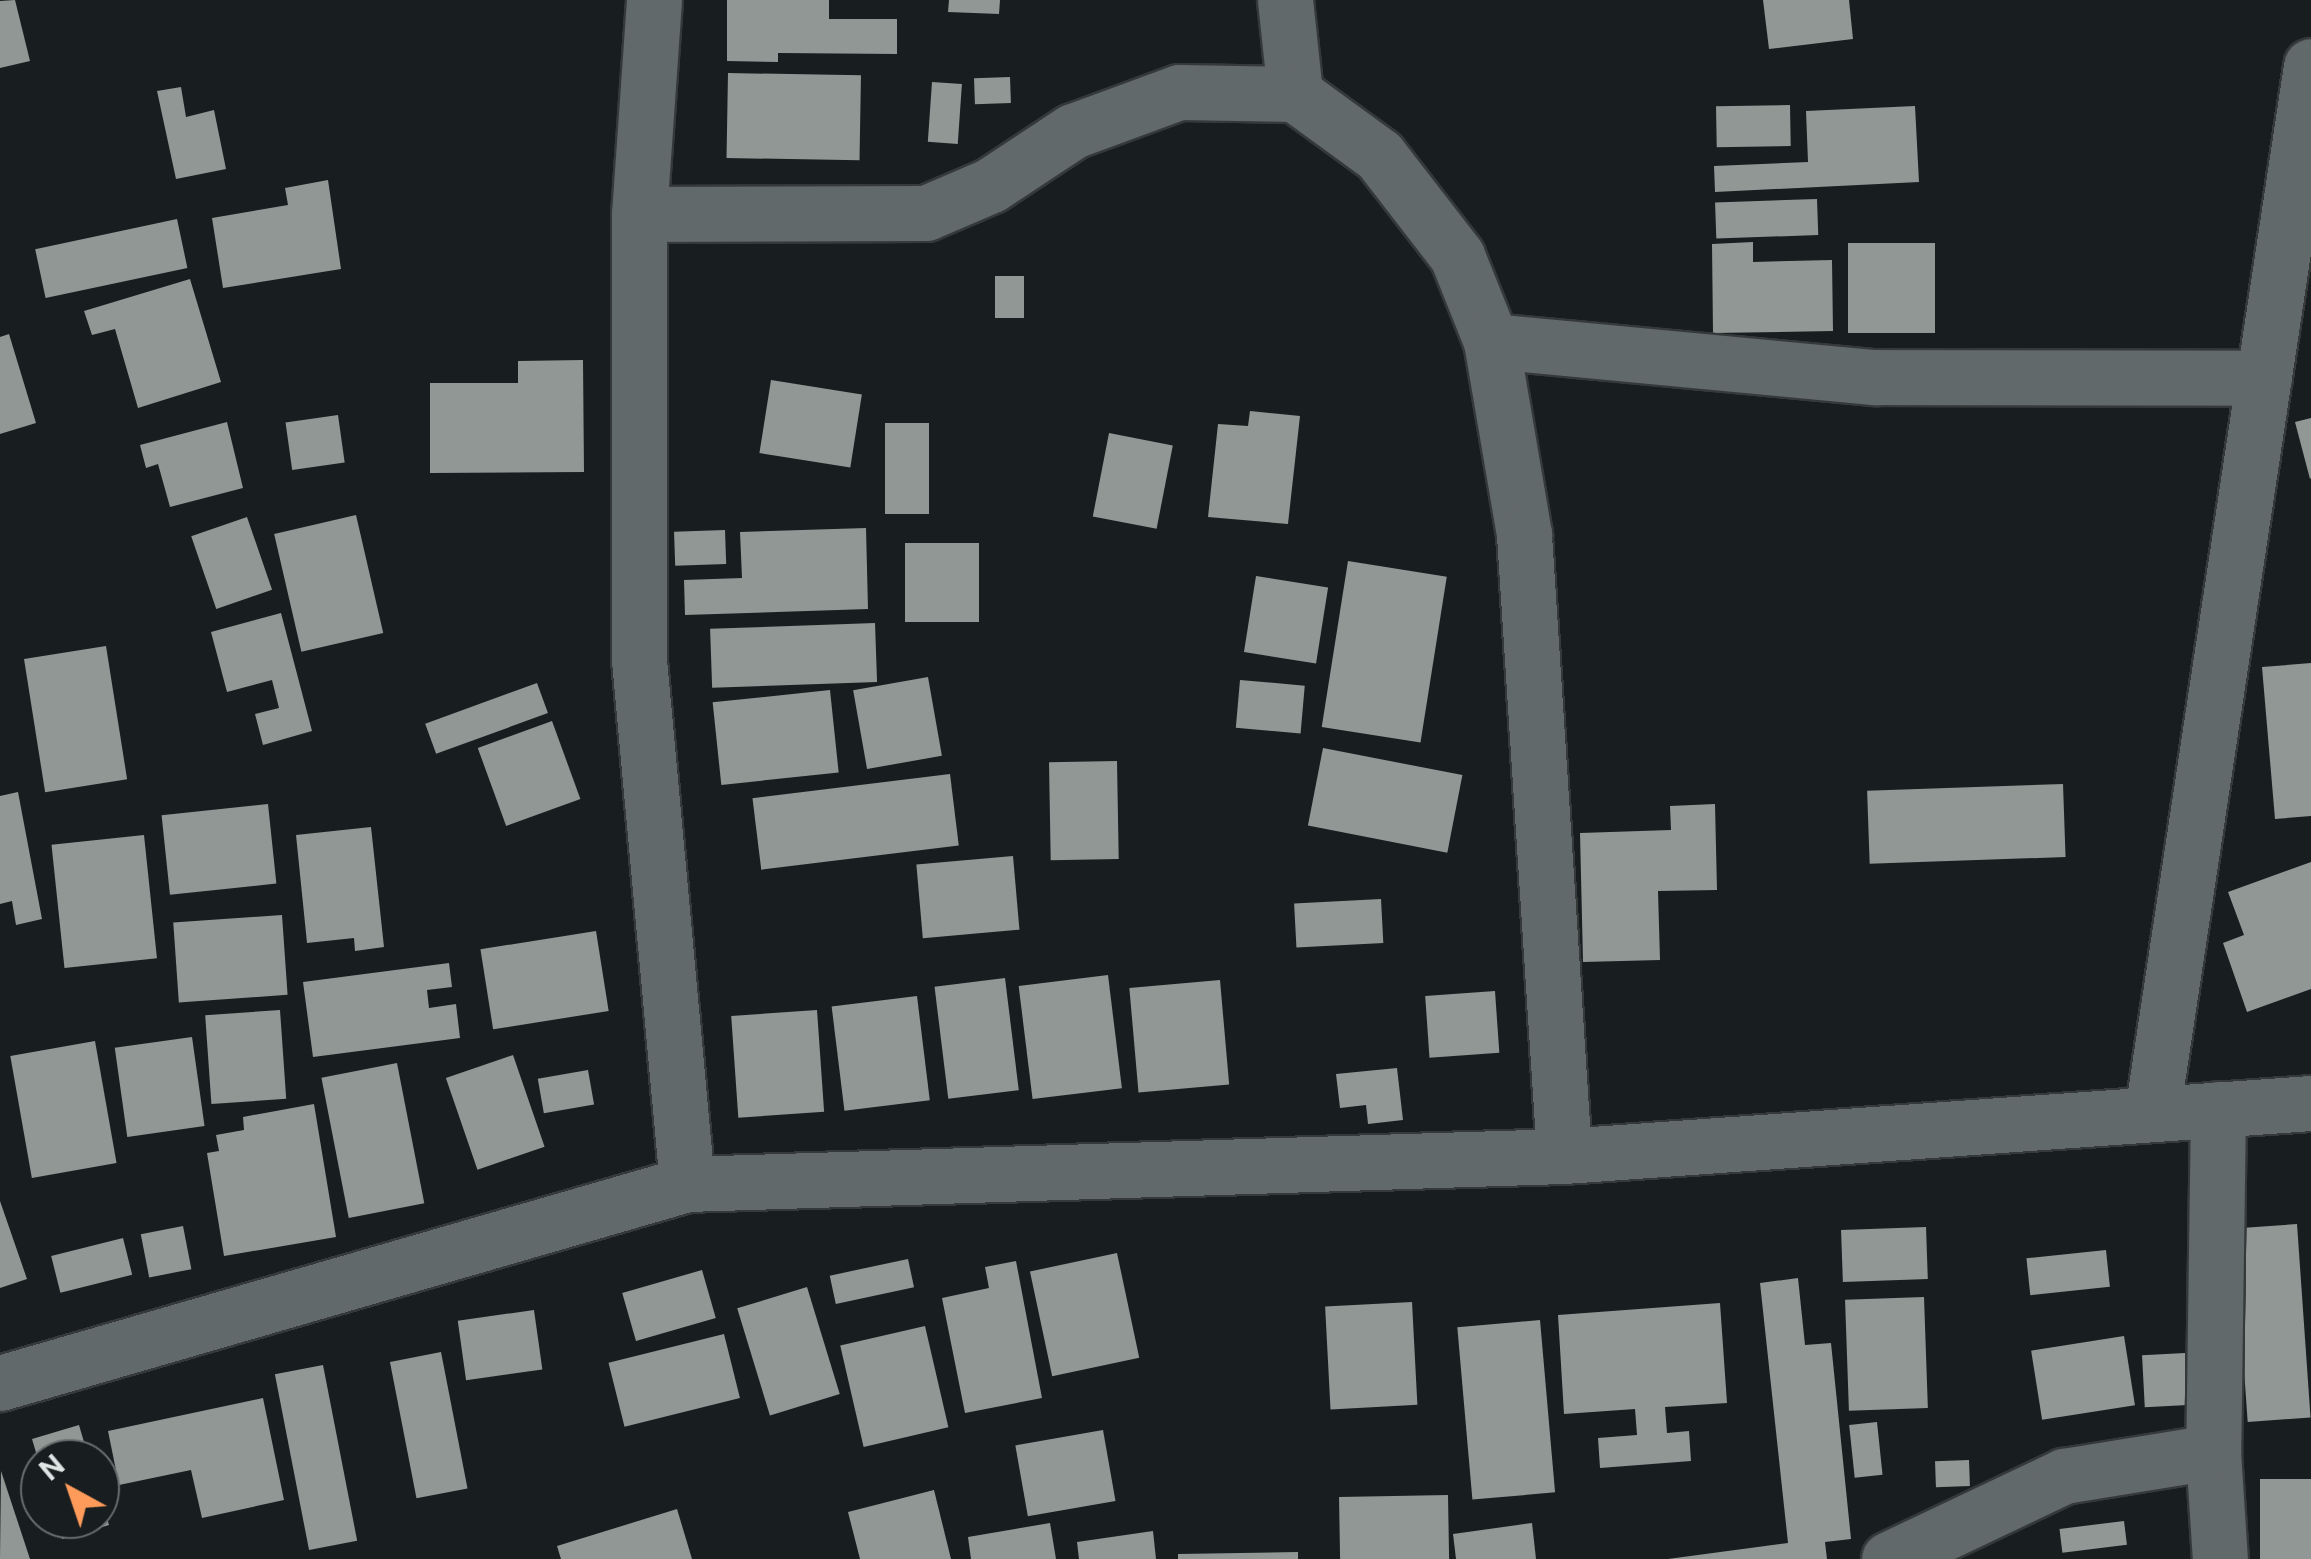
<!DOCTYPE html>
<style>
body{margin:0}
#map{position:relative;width:2311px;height:1559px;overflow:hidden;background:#181e1f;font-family:"Public Sans",sans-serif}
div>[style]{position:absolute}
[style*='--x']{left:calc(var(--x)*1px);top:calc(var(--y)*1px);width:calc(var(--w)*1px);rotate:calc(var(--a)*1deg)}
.building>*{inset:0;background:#909795;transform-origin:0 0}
.roads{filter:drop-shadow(2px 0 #353939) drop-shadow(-2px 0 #353939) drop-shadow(0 2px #353939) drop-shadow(0 -2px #353939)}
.minor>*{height:55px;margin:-27.5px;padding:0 27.5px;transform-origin:27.5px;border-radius:27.5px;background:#62696a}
span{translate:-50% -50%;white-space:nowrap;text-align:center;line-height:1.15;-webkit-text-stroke:10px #181e1f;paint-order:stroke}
.north{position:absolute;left:20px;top:1439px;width:100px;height:100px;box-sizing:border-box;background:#181e1f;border:2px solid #686e6e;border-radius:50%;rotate:320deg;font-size:28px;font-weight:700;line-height:40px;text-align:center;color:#e1e5e5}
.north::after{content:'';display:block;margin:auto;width:35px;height:45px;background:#ff9b5a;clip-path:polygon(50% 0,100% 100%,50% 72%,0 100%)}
</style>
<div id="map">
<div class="building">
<i style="clip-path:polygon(15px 0,30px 61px,0 68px,0 1px)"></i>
<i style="clip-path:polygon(727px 0,829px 0,829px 19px,897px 19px,897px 54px,778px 53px,778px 62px,727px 61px)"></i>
<i style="clip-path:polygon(949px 0,1000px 0,999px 14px,948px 12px)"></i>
<i style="clip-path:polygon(1763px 0,1849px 0,1853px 39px,1769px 49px)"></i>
<i style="left:728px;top:73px;width:133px;height:85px;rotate:1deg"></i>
<i style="left:1010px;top:77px;width:26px;height:36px;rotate:88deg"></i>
<i style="left:932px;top:82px;width:30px;height:60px;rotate:4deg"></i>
<i style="clip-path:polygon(181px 87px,186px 117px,214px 110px,226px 169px,176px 179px,157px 91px)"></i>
<i style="left:1790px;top:105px;width:41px;height:74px;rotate:89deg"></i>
<i style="clip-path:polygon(1915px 106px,1919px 182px,1715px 192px,1714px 166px,1808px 162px,1806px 111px)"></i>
<i style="clip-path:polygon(328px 180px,341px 269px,223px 288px,212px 218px,288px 205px,285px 188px)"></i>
<i style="left:1817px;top:199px;width:36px;height:102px;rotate:88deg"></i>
<i style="left:177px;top:219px;width:50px;height:145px;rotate:78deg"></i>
<i style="clip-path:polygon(1753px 242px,1753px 262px,1832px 260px,1833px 331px,1713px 333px,1712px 244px)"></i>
<i style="left:1848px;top:243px;width:87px;height:90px"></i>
<i style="left:995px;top:276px;width:29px;height:42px"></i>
<i style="clip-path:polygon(190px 279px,221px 382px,138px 408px,115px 329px,92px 335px,84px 311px)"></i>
<i style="clip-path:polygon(9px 334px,36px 423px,0 434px,0 337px)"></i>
<i style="clip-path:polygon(583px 360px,584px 472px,430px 473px,430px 383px,518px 383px,518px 361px)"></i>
<i style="left:771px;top:380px;width:92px;height:74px;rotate:9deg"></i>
<i style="clip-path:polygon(1250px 411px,1300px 416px,1288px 524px,1208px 517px,1218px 424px,1248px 426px)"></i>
<i style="left:338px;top:415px;width:48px;height:53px;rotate:82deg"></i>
<i style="clip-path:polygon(2311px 418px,2311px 478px,2310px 479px,2295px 422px)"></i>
<i style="clip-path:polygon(227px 422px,243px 488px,170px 507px,158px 464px,146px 468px,140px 445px)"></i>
<i style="left:885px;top:423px;width:44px;height:91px"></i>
<i style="left:1109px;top:433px;width:65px;height:85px;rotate:11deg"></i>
<i style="left:356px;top:515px;width:121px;height:84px;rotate:77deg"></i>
<i style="left:247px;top:517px;width:77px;height:59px;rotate:71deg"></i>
<i style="clip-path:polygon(866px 528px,868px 609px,685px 615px,684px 580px,742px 578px,740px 532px)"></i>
<i style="left:725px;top:530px;width:34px;height:51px;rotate:88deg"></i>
<i style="left:905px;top:543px;width:74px;height:79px"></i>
<i style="left:1348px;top:561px;width:100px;height:168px;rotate:9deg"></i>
<i style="left:1256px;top:576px;width:73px;height:77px;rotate:9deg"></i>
<i style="clip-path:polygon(281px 613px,312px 731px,263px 745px,255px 714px,279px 708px,272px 680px,227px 692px,211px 632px)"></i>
<i style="left:875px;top:623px;width:59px;height:165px;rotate:88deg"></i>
<i style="left:106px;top:646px;width:135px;height:83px;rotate:81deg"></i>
<i style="clip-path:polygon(2311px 663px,2311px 816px,2275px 819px,2262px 667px)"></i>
<i style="left:928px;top:677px;width:80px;height:76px;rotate:80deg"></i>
<i style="left:1240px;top:680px;width:65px;height:48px;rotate:5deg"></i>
<i style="left:537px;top:683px;width:32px;height:119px;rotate:70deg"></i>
<i style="left:830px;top:690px;width:83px;height:118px;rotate:84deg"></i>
<i style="left:552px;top:721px;width:83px;height:79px;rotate:70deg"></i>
<i style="left:1323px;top:748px;width:142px;height:79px;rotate:11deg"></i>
<i style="left:1117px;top:761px;width:98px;height:68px;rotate:89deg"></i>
<i style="left:950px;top:774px;width:72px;height:199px;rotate:83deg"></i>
<i style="left:2063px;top:784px;width:73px;height:196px;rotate:88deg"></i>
<i style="clip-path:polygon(18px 792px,42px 919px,16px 925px,12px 901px,0 904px,0 796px)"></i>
<i style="left:268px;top:804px;width:80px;height:107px;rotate:84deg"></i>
<i style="clip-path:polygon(1715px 804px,1717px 890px,1658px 891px,1660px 960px,1583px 962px,1580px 833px,1671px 830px,1670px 806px)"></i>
<i style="clip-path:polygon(371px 827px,384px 947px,355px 951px,354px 938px,307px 943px,296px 835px)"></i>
<i style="left:144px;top:835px;width:124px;height:93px;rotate:84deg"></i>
<i style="left:1013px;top:856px;width:74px;height:97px;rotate:85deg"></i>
<i style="clip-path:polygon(2311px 862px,2311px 989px,2247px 1012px,2223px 943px,2244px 935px,2228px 892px)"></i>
<i style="left:1381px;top:899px;width:44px;height:87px;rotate:87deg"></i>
<i style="left:282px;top:915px;width:80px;height:109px;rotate:86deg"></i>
<i style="left:596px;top:931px;width:81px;height:117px;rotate:81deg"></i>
<i style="clip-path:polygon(449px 963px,452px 987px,427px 990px,429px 1008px,456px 1004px,460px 1038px,313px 1057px,303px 982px)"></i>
<i style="left:1108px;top:975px;width:114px;height:90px;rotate:83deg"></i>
<i style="left:1005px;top:978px;width:113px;height:71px;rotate:83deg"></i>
<i style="left:1220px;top:980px;width:105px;height:91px;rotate:85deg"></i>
<i style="left:1495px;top:991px;width:62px;height:70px;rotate:86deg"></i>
<i style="left:917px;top:996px;width:105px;height:86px;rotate:83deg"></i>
<i style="left:280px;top:1010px;width:89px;height:75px;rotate:86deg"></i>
<i style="left:817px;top:1010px;width:102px;height:86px;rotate:86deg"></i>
<i style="left:192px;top:1037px;width:90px;height:78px;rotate:82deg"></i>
<i style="left:95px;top:1041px;width:124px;height:86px;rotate:80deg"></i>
<i style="left:513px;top:1055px;width:97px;height:71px;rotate:71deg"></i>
<i style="left:397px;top:1063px;width:143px;height:77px;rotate:79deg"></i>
<i style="clip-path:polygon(1397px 1068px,1403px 1120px,1368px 1124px,1366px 1105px,1340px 1108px,1336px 1074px)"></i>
<i style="left:588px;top:1070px;width:35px;height:51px;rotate:80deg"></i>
<i style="clip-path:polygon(314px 1104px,336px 1237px,224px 1256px,207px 1153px,219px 1151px,216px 1135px,244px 1130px,243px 1117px)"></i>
<i style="clip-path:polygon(0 1201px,27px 1279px,0 1288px)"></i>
<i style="left:2297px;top:1224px;width:194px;height:63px;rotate:86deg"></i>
<i style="left:183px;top:1226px;width:44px;height:43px;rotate:79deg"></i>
<i style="left:1926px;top:1227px;width:52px;height:85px;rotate:88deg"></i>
<i style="left:123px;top:1238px;width:38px;height:74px;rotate:76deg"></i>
<i style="left:2106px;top:1250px;width:37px;height:80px;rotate:84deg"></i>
<i style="left:1117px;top:1253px;width:107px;height:89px;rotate:78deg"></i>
<i style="left:908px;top:1259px;width:29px;height:80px;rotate:78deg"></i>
<i style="clip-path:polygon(1016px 1261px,1042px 1398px,965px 1413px,942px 1298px,989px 1288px,985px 1267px)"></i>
<i style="left:702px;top:1270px;width:50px;height:83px;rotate:74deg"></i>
<i style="clip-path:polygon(1798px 1278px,1805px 1345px,1831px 1343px,1851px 1539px,1825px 1542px,1827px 1559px,1668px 1559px,1788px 1543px,1760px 1283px)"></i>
<i style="left:807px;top:1287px;width:112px;height:73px;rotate:73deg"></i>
<i style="left:1924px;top:1297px;width:111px;height:79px;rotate:88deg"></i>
<i style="left:1412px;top:1302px;width:103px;height:87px;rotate:87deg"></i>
<i style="clip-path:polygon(1720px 1303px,1727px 1403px,1665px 1407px,1667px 1433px,1689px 1431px,1691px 1461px,1600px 1468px,1598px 1438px,1637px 1435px,1635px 1409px,1564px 1414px,1558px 1315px)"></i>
<i style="left:534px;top:1310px;width:60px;height:77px;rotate:82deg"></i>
<i style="left:1540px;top:1320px;width:173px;height:83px;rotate:85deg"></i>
<i style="left:925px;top:1326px;width:104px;height:87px;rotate:77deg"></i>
<i style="left:724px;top:1334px;width:66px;height:119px;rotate:76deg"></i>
<i style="left:2124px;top:1336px;width:70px;height:94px;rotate:81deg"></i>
<i style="left:441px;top:1352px;width:139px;height:52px;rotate:79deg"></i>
<i style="left:2185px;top:1353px;width:52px;height:43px;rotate:87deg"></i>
<i style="left:323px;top:1365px;width:179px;height:49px;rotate:79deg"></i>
<i style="clip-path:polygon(263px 1398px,284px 1500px,202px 1518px,191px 1470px,119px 1485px,108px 1431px)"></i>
<i style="left:1877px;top:1422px;width:53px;height:28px;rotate:84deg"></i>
<i style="clip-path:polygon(79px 1425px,89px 1459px,38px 1459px,32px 1439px)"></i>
<i style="left:1103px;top:1430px;width:72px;height:89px;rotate:80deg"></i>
<i style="left:1969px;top:1460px;width:26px;height:34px;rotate:88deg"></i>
<i style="clip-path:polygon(1px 1471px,30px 1559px,0 1559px)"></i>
<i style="left:2311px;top:1479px;width:80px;height:51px;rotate:90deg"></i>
<i style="clip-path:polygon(934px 1490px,951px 1559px,860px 1559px,848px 1512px)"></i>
<i style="left:1448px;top:1495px;width:64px;height:109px;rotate:89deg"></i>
<i style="clip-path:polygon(100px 1498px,109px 1525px,62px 1539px,56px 1519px,100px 1519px)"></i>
<i style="clip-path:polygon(677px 1509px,692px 1559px,561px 1559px,557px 1546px)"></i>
<i style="left:2124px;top:1521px;width:24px;height:65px;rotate:83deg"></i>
<i style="clip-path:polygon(1050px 1523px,1056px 1559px,971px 1559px,968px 1537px)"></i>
<i style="clip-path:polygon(1532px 1523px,1536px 1559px,1456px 1559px,1453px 1534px)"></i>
<i style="clip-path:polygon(1153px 1531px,1156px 1559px,1079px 1559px,1077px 1542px)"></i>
<i style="clip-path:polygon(1298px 1552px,1298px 1559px,1178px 1559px,1178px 1554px)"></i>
</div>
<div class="roads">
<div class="minor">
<i style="--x:654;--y:0;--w:215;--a:94"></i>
<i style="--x:639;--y:214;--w:446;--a:90"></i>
<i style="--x:639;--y:660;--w:526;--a:84.77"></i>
<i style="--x:1285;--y:0;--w:95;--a:83.9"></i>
<i style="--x:639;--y:214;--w:287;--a:-0.2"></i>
<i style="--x:926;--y:213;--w:71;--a:-23.3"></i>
<i style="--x:991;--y:185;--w:98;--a:-33.4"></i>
<i style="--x:1073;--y:131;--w:113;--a:-20.2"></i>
<i style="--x:1179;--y:92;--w:116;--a:1"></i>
<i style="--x:1295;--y:94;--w:104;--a:36"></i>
<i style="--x:1379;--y:155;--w:128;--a:52.3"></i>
<i style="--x:1457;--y:256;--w:92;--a:68.2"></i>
<i style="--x:1491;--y:341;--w:197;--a:80.3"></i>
<i style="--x:1524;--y:535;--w:622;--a:86.31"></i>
<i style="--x:1491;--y:341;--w:386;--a:5.4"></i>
<i style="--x:1875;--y:377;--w:389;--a:0.1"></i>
<i style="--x:2218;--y:1109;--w:343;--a:90.8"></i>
<i style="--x:2213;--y:1452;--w:107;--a:86.3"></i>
<i style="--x:2152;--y:1113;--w:1059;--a:-81.36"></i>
<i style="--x:0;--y:1383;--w:715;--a:-16.15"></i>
<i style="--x:687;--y:1184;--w:877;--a:-1.83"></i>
<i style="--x:1564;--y:1156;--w:749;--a:-4.06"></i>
<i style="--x:1889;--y:1559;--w:194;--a:-25.4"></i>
<i style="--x:2064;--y:1476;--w:151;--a:-9.2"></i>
</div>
</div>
<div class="north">N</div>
</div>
